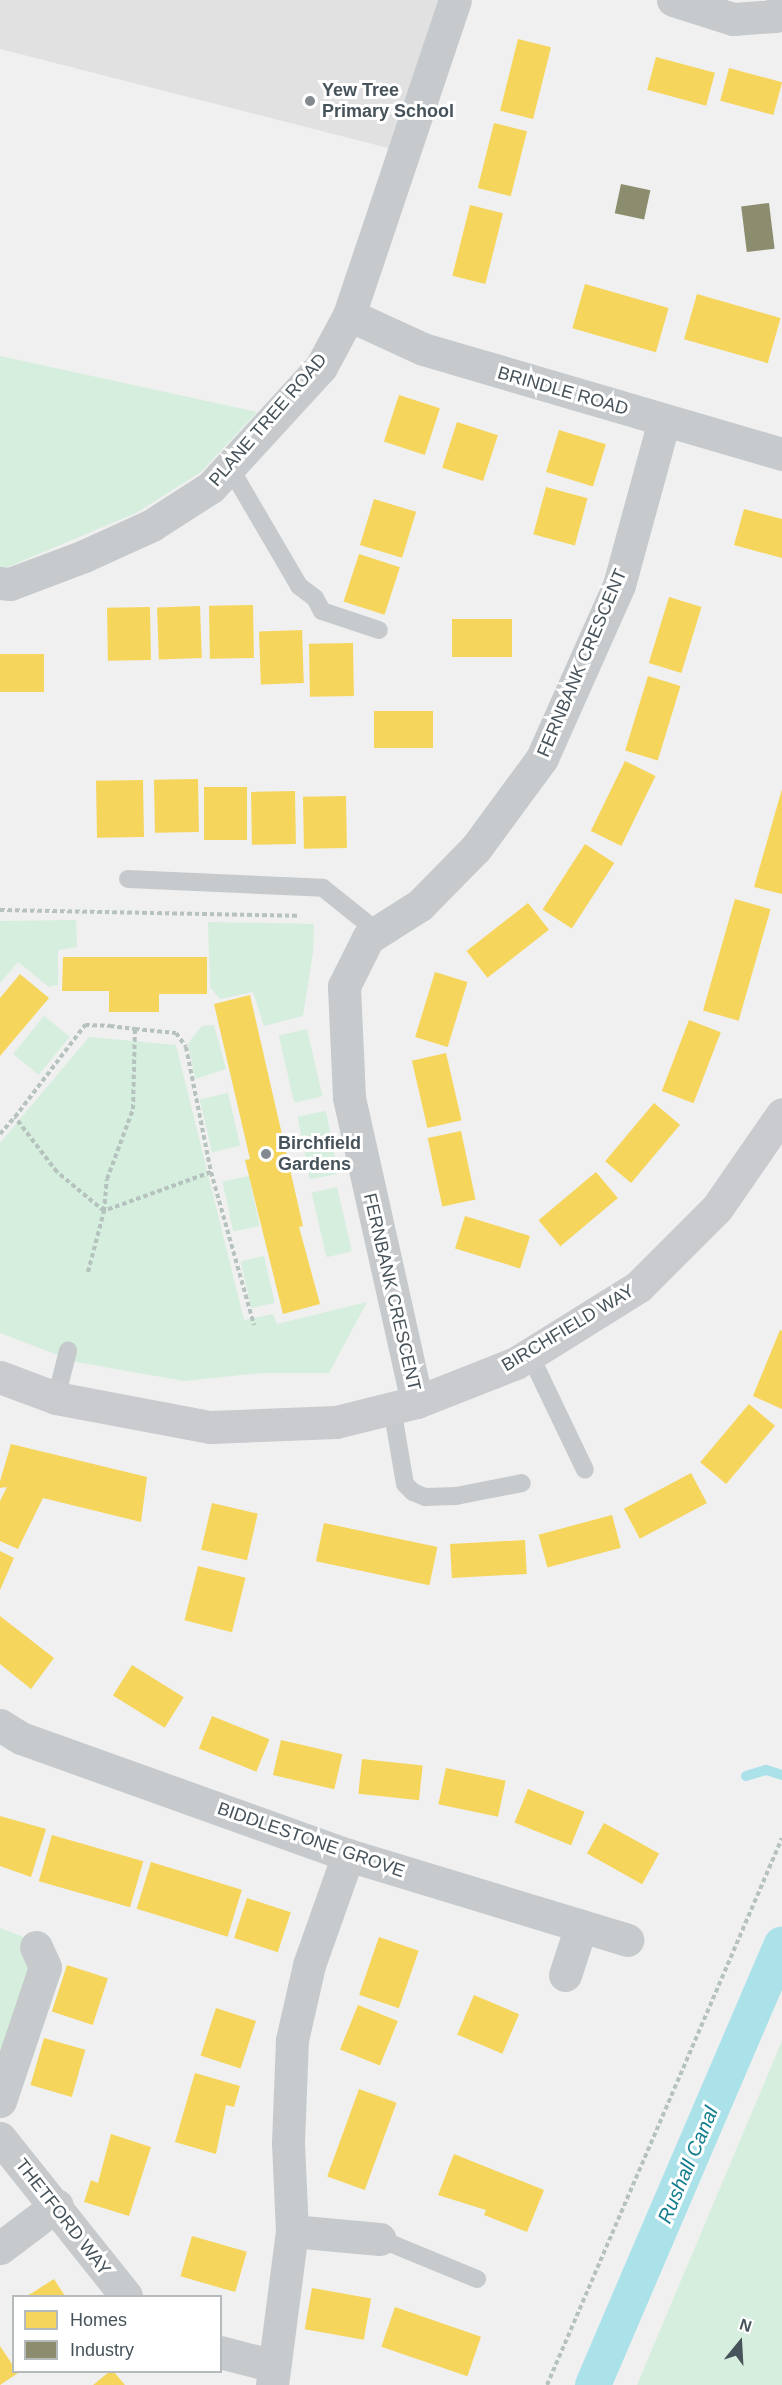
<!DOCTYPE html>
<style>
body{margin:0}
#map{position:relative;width:782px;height:2385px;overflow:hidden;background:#f0f0f0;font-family:Helvetica,sans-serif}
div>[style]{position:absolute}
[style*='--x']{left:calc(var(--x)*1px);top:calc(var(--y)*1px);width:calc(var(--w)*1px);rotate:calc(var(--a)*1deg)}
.education>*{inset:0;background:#e2e1e1}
.green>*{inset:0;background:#d5eedd;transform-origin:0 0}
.homes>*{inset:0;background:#f6d55c;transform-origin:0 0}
.industry>*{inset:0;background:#8c8c6e;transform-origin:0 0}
.stream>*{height:10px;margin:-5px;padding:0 5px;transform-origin:5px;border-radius:5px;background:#abe2ea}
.canal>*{height:36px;margin:-18px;padding:0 18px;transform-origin:18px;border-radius:18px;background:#abe2ea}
.path>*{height:4px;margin-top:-2px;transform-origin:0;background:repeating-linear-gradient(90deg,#b6c2be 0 4.5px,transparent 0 7.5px)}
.lane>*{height:18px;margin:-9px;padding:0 9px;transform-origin:9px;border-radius:9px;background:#c7cacc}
.street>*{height:33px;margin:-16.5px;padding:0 16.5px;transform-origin:16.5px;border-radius:16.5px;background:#c7cacc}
.secondary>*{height:33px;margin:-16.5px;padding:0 16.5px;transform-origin:16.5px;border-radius:16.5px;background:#c9cbce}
.dots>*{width:16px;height:16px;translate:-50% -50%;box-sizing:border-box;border:3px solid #fff;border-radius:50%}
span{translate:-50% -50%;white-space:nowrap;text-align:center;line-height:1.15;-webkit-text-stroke:6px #fff;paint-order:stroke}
.poi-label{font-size:18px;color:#47535b;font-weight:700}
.left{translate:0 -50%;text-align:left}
.street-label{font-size:18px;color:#47535b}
.water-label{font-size:20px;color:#127d8d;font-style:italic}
.legend{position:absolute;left:12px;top:2295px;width:210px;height:78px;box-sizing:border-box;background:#fff;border:2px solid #b5babd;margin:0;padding:8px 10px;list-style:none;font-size:18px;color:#47535b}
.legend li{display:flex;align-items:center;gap:12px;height:30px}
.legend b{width:30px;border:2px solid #b5babd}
.north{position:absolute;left:710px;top:2313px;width:60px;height:60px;-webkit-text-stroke:4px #fff;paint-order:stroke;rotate:18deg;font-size:16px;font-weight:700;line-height:24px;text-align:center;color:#47535b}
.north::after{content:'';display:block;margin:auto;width:21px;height:27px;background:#47535b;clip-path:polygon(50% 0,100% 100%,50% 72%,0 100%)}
</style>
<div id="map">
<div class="education">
<i style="clip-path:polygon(0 0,444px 0,404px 152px,0 49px)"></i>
</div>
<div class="green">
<i style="clip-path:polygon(0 356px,257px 412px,201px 472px,136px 513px,8px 567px,0 567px)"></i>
<i style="clip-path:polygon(76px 920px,77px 947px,58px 950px,58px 985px,49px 987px,18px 962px,0 983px,0 921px)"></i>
<i style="clip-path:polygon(208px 922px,314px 924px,313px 952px,303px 1016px,264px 1026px,253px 992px,220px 999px,210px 987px)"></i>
<i style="left:44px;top:1016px;width:33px;height:49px;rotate:39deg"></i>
<i style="clip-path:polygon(214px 1025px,226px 1069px,195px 1079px,188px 1043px,202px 1026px)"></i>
<i style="left:307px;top:1029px;width:69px;height:29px;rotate:77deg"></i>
<i style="clip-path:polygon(89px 1037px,176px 1045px,244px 1320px,273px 1314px,277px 1324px,367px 1302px,329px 1373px,262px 1373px,184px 1381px,76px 1362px,0 1333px,0 1143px)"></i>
<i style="left:228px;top:1093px;width:54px;height:29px;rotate:77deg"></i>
<i style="left:326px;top:1111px;width:64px;height:29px;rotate:79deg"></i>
<i style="left:249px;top:1176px;width:51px;height:27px;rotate:78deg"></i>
<i style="left:337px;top:1187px;width:66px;height:26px;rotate:77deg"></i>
<i style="left:264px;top:1256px;width:48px;height:24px;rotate:77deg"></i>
<i style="clip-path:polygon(0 1928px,26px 1938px,32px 1961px,0 2062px)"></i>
<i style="clip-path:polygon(782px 2041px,782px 2385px,637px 2385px)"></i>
</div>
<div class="homes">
<i style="left:518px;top:39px;width:34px;height:74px;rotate:14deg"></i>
<i style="left:656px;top:57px;width:61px;height:34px;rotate:15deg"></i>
<i style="left:729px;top:68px;width:55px;height:34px;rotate:15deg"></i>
<i style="left:494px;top:123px;width:34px;height:67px;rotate:14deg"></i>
<i style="left:470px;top:205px;width:34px;height:73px;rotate:14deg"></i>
<i style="left:585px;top:284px;width:87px;height:46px;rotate:16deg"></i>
<i style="left:697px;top:294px;width:87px;height:47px;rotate:16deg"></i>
<i style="left:399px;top:395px;width:43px;height:49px;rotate:18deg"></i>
<i style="left:457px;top:422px;width:43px;height:48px;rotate:18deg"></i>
<i style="left:559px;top:430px;width:49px;height:44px;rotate:17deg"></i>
<i style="left:546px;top:487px;width:43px;height:49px;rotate:15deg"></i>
<i style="left:374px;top:499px;width:44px;height:48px;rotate:17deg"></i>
<i style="clip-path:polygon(744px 509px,782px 519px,782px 558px,734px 545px)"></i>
<i style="left:359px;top:554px;width:43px;height:50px;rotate:18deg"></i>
<i style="left:669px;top:597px;width:34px;height:69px;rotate:17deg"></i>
<i style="left:253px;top:605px;width:53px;height:44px;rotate:89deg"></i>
<i style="left:200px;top:606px;width:52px;height:43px;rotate:88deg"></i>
<i style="left:150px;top:607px;width:53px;height:43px;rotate:89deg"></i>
<i style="left:512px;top:619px;width:38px;height:60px;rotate:90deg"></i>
<i style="left:302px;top:630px;width:53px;height:43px;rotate:88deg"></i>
<i style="left:353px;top:643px;width:53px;height:44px;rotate:89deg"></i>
<i style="left:0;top:654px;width:44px;height:38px"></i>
<i style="left:648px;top:676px;width:34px;height:78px;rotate:17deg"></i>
<i style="left:374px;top:711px;width:59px;height:37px"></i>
<i style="left:625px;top:761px;width:34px;height:78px;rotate:26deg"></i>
<i style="left:198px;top:779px;width:53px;height:44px;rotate:89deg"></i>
<i style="left:143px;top:780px;width:57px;height:47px;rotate:89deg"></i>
<i style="left:204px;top:787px;width:43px;height:53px"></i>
<i style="clip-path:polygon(782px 789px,782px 894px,754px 887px)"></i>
<i style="left:295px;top:791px;width:53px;height:44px;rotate:89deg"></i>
<i style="left:346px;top:796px;width:52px;height:43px;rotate:89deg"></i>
<i style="left:585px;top:844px;width:35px;height:78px;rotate:33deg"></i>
<i style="left:735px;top:899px;width:37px;height:116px;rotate:16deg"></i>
<i style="left:528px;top:903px;width:34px;height:78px;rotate:52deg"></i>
<i style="clip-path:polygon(63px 957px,207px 957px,207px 994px,159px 994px,159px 1012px,109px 1012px,109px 991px,62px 991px)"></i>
<i style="left:435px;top:972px;width:34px;height:68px;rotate:17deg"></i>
<i style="clip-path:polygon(20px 974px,49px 998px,0 1056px,0 998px)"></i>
<i style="clip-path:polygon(250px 995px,303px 1226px,299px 1227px,320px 1304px,283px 1314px,245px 1160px,250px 1159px,214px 1004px)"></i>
<i style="left:689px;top:1020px;width:34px;height:76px;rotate:21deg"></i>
<i style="left:446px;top:1053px;width:69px;height:35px;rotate:77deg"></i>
<i style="left:654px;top:1103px;width:34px;height:76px;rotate:40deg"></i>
<i style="left:461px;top:1131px;width:70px;height:34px;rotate:78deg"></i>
<i style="left:596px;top:1172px;width:34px;height:75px;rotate:50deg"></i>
<i style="left:465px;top:1216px;width:68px;height:34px;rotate:17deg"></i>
<i style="clip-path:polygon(780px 1330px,782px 1331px,782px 1409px,753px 1396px)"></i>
<i style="left:749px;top:1404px;width:34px;height:76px;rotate:40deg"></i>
<i style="clip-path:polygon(11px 1444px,147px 1477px,141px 1522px,43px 1498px,18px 1549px,0 1541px,0 1501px,7px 1487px,0 1488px,0 1481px)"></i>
<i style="left:691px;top:1473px;width:34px;height:76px;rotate:62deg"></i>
<i style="left:212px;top:1503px;width:47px;height:48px;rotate:13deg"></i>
<i style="left:612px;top:1515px;width:34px;height:76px;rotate:75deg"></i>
<i style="left:324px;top:1523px;width:116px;height:39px;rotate:12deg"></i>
<i style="left:525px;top:1540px;width:34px;height:75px;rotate:87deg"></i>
<i style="clip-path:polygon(0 1551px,14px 1558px,0 1590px)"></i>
<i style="left:198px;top:1566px;width:49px;height:56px;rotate:14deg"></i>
<i style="clip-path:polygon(0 1616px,54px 1658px,31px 1689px,0 1664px)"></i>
<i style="left:132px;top:1665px;width:61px;height:36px;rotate:32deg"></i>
<i style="left:212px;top:1716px;width:62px;height:35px;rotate:22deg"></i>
<i style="left:281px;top:1740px;width:63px;height:36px;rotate:13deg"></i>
<i style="left:362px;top:1759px;width:61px;height:35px;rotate:6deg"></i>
<i style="left:446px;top:1768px;width:61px;height:37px;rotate:12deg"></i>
<i style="left:528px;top:1789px;width:61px;height:36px;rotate:22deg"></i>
<i style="clip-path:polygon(0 1816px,46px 1829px,31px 1877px,0 1866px)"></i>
<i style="left:604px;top:1823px;width:63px;height:35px;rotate:29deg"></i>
<i style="left:52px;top:1835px;width:95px;height:48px;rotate:16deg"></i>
<i style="left:151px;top:1862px;width:95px;height:49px;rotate:17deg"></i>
<i style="left:247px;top:1898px;width:46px;height:42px;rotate:18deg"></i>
<i style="left:379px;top:1937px;width:42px;height:61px;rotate:19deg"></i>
<i style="left:67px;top:1965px;width:43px;height:49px;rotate:18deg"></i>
<i style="left:474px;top:1995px;width:49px;height:43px;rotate:23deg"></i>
<i style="left:358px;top:2005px;width:43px;height:48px;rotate:22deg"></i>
<i style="left:216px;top:2008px;width:42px;height:50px;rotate:18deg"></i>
<i style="left:44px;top:2038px;width:43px;height:49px;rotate:16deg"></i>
<i style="clip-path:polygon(195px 2073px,240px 2086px,234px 2107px,226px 2105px,216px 2154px,175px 2142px)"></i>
<i style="left:359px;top:2089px;width:40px;height:93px;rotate:20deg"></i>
<i style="clip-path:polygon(111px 2134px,151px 2147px,129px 2216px,84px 2202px,91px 2180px,98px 2183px)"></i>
<i style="clip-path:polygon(454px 2154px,544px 2190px,527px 2232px,484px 2215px,486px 2210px,438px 2195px)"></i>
<i style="left:192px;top:2236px;width:57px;height:42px;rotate:16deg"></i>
<i style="clip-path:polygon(54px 2279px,65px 2296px,26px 2296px,32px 2293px)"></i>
<i style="left:312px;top:2288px;width:60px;height:42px;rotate:10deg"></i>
<i style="left:395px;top:2307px;width:91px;height:42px;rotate:19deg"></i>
<i style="clip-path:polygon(0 2346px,18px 2373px,0 2385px)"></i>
<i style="clip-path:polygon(109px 2372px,114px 2372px,125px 2385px,93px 2385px)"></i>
</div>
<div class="industry">
<i style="left:621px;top:184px;width:30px;height:30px;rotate:12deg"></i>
<i style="left:769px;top:203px;width:46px;height:28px;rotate:83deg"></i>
</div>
<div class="stream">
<i style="--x:746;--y:1776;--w:21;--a:-17"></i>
<i style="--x:766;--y:1770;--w:17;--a:17"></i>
</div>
<div class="canal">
<i style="--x:593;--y:2385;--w:479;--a:-66.8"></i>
</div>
<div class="path">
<i style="--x:0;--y:910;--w:299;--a:1.1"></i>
<i style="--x:0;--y:1134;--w:23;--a:-49"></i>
<i style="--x:211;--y:1172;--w:159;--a:74.3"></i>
<i style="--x:88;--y:1272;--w:63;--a:-75.3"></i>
<i style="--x:104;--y:1211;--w:61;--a:-140.3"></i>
<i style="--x:57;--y:1172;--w:69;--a:-127.4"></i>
<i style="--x:15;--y:1117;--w:116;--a:-52.7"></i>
<i style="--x:85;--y:1025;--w:25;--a:2"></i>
<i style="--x:110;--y:1026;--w:25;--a:7"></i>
<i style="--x:135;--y:1029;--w:41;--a:5.6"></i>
<i style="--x:176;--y:1033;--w:17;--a:54"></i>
<i style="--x:186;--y:1047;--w:127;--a:78.7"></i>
<i style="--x:211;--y:1172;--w:114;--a:160"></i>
<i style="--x:104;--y:1211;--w:32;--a:-85"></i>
<i style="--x:107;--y:1179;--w:75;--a:-69.6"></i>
<i style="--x:133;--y:1109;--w:80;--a:-88.6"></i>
<i style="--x:547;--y:2385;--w:595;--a:-66.75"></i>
</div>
<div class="lane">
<i style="--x:229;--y:466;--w:139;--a:59.7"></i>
<i style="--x:299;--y:586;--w:20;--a:37"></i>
<i style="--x:315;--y:598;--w:15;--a:62"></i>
<i style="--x:322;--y:611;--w:60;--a:18.4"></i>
<i style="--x:128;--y:879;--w:195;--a:2.6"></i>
<i style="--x:323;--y:888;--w:70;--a:38.7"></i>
<i style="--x:530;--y:1355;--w:127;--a:64.4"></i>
<i style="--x:56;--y:1398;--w:49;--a:-75.7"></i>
<i style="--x:392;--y:1408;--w:77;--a:80.3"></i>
<i style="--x:405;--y:1484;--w:11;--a:45"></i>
<i style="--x:413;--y:1492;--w:13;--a:23"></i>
<i style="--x:425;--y:1497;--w:31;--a:-2"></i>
<i style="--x:456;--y:1496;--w:67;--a:-11.1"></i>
<i style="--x:380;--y:2239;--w:105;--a:22.4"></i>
</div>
<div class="street">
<i style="--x:673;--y:0;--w:63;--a:17.6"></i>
<i style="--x:733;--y:19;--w:42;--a:-4.1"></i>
<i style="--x:775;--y:16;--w:12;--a:-55"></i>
<i style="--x:349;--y:315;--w:81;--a:24.7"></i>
<i style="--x:423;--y:349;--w:374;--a:16.3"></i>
<i style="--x:0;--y:583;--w:10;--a:6"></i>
<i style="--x:10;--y:584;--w:79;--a:-20.7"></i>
<i style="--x:84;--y:556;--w:75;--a:-24.5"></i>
<i style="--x:152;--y:525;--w:70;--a:-32.8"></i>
<i style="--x:211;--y:487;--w:163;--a:-47.5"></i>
<i style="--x:321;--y:367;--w:59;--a:-61.7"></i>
<i style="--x:349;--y:315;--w:332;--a:-71.4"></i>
<i style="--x:417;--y:1402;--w:312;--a:-102.6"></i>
<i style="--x:349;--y:1097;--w:111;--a:-92.6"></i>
<i style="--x:344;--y:986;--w:54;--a:-63.4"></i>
<i style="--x:368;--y:938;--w:62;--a:-32.4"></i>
<i style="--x:420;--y:905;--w:80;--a:-45.5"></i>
<i style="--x:476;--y:848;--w:112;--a:-53.7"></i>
<i style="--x:542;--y:758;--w:189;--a:-66"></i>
<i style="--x:619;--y:585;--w:170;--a:-74.7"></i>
<i style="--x:0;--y:1725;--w:25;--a:32"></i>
<i style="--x:21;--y:1738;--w:347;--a:19.7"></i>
<i style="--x:348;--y:1855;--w:292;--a:16.9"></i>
<i style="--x:565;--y:1975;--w:52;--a:-71.9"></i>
<i style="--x:0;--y:2101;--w:141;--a:-71.4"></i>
<i style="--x:45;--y:1967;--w:22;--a:-114"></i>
<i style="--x:0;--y:2138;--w:202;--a:51.4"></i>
<i style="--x:292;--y:2231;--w:88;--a:5.2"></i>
<i style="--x:0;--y:2248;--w:71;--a:-37"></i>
<i style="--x:220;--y:2352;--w:56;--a:14.5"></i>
<i style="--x:272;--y:2385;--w:155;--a:-82.6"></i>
<i style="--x:292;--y:2231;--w:88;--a:-92.6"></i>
<i style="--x:288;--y:2143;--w:103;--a:-87.8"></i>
<i style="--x:292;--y:2040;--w:77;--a:-77.2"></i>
<i style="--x:309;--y:1965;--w:117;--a:-70.5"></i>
</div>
<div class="secondary">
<i style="--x:0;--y:1377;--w:60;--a:20.6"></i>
<i style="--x:56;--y:1398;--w:157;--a:10.7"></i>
<i style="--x:210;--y:1427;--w:126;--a:-2.3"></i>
<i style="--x:336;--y:1422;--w:83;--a:-13.9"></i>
<i style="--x:417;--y:1402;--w:106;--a:-21.5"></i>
<i style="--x:516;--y:1363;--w:145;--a:-32"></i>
<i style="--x:639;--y:1286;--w:110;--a:-45"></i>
<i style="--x:717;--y:1208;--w:114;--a:-55.3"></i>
</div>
<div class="dots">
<i style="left:310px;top:101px;background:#828a8f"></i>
<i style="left:266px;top:1154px;background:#828a8f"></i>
</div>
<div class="poi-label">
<span class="left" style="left:322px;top:101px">Yew Tree<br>Primary School</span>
<span class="left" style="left:278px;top:1154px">Birchfield<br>Gardens</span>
</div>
<div class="street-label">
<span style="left:563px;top:391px;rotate:16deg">BRINDLE ROAD</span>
<span style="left:268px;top:420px;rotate:-49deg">PLANE TREE ROAD</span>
<span style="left:582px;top:663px;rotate:-67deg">FERNBANK CRESCENT</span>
<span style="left:392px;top:1292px;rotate:77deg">FERNBANK CRESCENT</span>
<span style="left:568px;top:1328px;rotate:-31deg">BIRCHFIELD WAY</span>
<span style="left:311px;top:1840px;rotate:19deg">BIDDLESTONE GROVE</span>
<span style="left:63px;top:2217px;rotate:52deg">THETFORD WAY</span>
</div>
<div class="water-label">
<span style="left:688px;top:2165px;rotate:-67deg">Rushall Canal</span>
</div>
<ul class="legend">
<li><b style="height:16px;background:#f6d55c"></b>Homes</li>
<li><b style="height:16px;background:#8c8c6e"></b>Industry</li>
</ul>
<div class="north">N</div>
</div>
